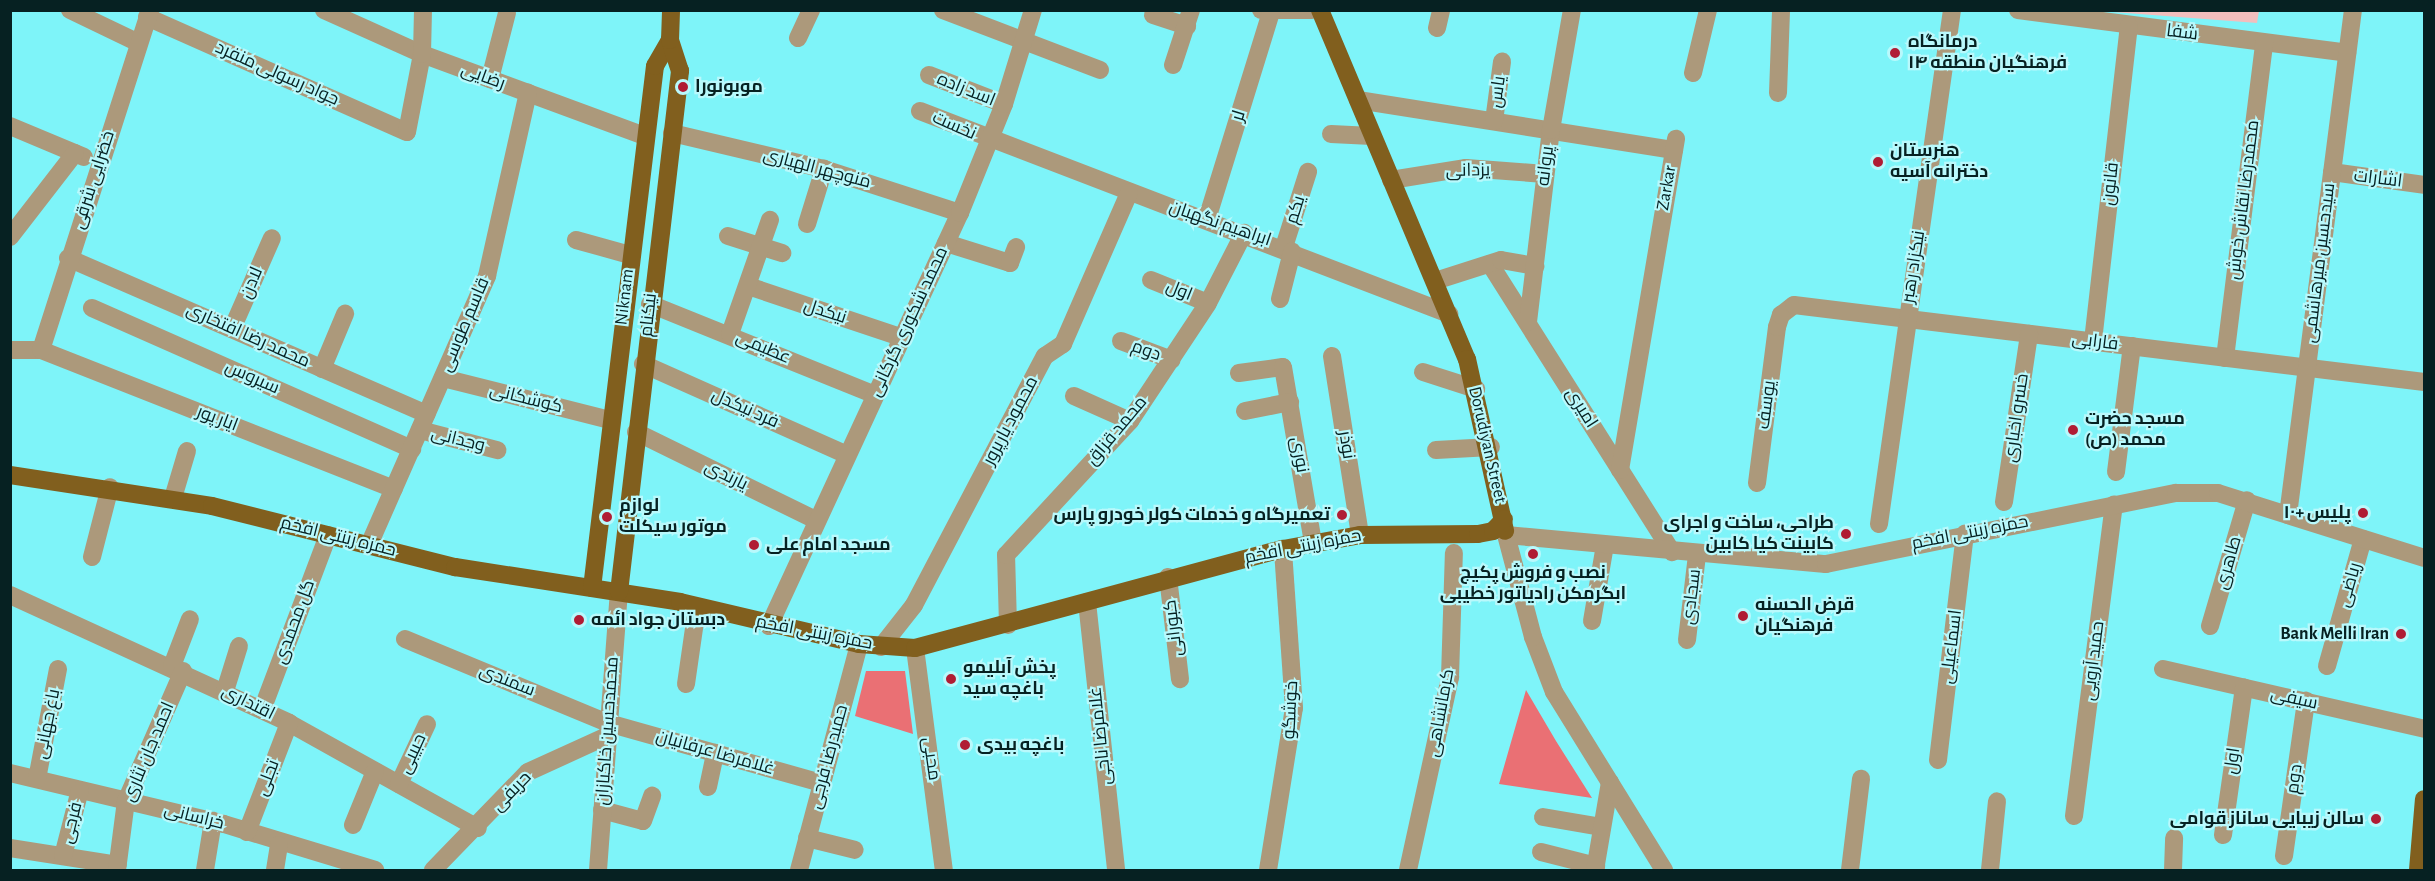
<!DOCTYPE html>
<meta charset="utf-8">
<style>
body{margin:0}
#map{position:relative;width:2435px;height:881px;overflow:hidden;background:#7ef4f9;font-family:"Alegreya Sans",Cairo,sans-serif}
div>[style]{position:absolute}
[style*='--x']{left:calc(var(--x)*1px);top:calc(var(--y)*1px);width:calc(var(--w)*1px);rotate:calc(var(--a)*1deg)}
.green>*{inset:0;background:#f2bebd}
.forest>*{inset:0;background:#ea7074}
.minor>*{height:18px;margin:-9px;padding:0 9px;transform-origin:9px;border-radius:9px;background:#ac997b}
.major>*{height:18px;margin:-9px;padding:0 9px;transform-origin:9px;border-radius:9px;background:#815f1e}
.dots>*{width:16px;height:16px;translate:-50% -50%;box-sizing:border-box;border:3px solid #b9f9fc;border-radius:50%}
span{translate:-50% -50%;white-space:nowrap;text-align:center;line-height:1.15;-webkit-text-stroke:4.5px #b9f9fc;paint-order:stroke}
.street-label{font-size:18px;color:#062122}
.poi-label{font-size:18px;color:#062122;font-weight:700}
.left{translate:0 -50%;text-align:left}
.right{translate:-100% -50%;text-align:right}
.frame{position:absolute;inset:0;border:12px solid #062122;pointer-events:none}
</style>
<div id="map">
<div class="green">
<i style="clip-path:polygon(2100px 11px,2259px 11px,2257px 23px)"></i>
</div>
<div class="forest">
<i style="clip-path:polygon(866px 671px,905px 671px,913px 734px,855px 716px)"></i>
<i style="clip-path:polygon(1526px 690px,1556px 741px,1592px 798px,1499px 784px)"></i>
</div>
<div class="minor">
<i style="--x:70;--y:10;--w:76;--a:25.6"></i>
<i style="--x:324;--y:10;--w:107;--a:24.2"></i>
<i style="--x:422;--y:54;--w:238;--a:20.2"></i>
<i style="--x:943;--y:10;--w:168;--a:20.9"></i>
<i style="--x:1261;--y:10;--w:51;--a:0"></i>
<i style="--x:2018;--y:10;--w:332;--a:7.4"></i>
<i style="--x:1153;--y:15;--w:36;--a:18"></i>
<i style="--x:147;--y:17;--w:284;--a:23.9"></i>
<i style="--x:407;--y:132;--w:79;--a:-79.1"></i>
<i style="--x:422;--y:54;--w:44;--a:-88.7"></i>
<i style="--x:1437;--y:28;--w:18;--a:-77"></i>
<i style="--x:798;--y:38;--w:31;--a:-65"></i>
<i style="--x:1173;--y:65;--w:58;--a:-71.9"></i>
<i style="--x:1693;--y:73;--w:65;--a:-76.6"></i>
<i style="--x:929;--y:75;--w:80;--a:21.1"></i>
<i style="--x:490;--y:79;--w:68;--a:-75.6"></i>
<i style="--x:1778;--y:93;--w:83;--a:-87.9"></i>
<i style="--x:1358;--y:100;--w:320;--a:9"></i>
<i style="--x:920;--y:111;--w:567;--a:20.99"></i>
<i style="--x:1494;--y:121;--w:60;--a:-82.3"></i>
<i style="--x:10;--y:126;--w:80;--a:22.7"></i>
<i style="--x:672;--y:133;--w:156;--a:13.3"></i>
<i style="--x:824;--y:169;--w:143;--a:17.9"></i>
<i style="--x:1331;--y:134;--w:41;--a:2.8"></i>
<i style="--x:2332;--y:172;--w:93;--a:8"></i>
<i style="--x:1391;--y:180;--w:76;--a:-9.1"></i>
<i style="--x:1466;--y:168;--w:79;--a:4.3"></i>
<i style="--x:1207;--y:219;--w:217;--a:-72.8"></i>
<i style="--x:807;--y:224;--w:58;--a:-72.8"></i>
<i style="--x:728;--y:236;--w:57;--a:17.5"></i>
<i style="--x:10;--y:237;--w:106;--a:-52.3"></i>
<i style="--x:576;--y:240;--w:56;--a:15.5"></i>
<i style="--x:946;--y:243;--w:67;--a:17.4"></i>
<i style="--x:1010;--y:263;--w:17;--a:-69"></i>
<i style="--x:1284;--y:247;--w:79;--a:-72.3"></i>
<i style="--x:68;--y:258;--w:391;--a:23.5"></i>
<i style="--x:1490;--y:264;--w:341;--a:57.7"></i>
<i style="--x:1151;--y:280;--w:61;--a:22"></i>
<i style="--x:1435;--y:281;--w:69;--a:-17.7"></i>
<i style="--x:1501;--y:260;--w:35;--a:10"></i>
<i style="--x:748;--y:286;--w:163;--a:18.5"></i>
<i style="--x:1280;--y:299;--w:49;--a:-75.7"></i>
<i style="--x:650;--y:304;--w:243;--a:22"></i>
<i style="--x:92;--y:308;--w:350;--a:23.8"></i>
<i style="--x:1528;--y:322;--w:193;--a:-83.2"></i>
<i style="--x:1551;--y:130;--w:122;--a:-80.1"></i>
<i style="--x:232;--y:329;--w:99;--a:-66.3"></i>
<i style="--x:730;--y:334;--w:121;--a:-70.7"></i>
<i style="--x:1121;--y:341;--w:54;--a:20.4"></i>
<i style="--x:2093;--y:341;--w:317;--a:-83.5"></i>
<i style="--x:10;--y:350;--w:31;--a:0"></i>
<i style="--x:41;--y:350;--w:379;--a:21.5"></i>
<i style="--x:41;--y:350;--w:357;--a:-72.2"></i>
<i style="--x:1332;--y:356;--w:181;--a:81.1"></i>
<i style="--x:2225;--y:358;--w:317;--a:-82.9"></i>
<i style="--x:643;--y:364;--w:223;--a:24"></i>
<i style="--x:322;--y:369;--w:60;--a:-67.3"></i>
<i style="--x:1423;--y:372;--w:56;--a:17.8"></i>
<i style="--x:1239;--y:373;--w:44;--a:-7.8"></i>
<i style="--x:1283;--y:367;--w:179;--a:80.3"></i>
<i style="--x:443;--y:378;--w:172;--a:14.1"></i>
<i style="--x:1074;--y:396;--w:61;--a:24.1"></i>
<i style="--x:1245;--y:411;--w:46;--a:-11.3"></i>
<i style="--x:420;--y:430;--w:80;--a:14.6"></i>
<i style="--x:636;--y:432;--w:200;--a:26.1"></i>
<i style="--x:1436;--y:450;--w:55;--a:-3.1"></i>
<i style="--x:1620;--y:470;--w:336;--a:-80.4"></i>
<i style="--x:2116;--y:472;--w:127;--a:-82.8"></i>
<i style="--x:1757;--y:483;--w:157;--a:-82.7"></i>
<i style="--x:1777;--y:327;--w:13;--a:-72"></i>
<i style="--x:1781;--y:315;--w:16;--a:-38"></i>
<i style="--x:1794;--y:305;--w:635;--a:6.97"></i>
<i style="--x:173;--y:498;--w:49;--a:-73.4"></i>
<i style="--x:2004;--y:502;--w:170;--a:-81.5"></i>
<i style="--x:2288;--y:515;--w:509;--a:-82.67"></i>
<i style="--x:1879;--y:524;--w:519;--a:-81.92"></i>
<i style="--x:369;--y:545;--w:294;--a:-66.3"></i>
<i style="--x:487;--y:276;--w:188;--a:-77.4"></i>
<i style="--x:92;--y:557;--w:72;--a:-75.6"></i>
<i style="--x:1168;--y:577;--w:103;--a:83.3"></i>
<i style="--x:10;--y:595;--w:307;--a:24.6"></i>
<i style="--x:289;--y:723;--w:216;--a:29.1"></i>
<i style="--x:1087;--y:602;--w:270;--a:83.8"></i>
<i style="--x:1592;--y:621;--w:77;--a:-80.3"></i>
<i style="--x:1008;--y:625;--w:70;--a:-91.6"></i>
<i style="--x:1006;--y:555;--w:183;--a:-47.2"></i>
<i style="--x:1130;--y:421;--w:141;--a:-56.5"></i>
<i style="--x:1208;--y:303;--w:79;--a:-62.8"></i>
<i style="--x:769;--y:626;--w:455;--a:-65.2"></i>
<i style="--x:960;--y:213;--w:118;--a:-68"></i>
<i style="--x:1004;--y:104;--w:98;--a:-72.9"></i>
<i style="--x:2210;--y:626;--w:131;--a:-73.6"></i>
<i style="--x:405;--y:639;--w:220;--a:22.5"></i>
<i style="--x:608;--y:723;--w:222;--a:15.7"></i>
<i style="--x:1687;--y:640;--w:86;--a:-83.3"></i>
<i style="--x:881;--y:647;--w:53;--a:-51.8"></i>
<i style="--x:914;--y:605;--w:281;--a:-62.3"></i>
<i style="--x:1045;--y:356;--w:22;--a:-34"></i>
<i style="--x:1063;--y:344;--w:165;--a:-66.4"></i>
<i style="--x:915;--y:648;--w:224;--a:82.6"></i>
<i style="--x:172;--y:666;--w:50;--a:-69"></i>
<i style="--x:2327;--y:666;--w:132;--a:-74.2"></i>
<i style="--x:2163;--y:669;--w:268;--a:12.9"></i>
<i style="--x:686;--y:684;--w:77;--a:-81.8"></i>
<i style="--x:225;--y:691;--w:47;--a:-72.7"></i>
<i style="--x:262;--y:710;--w:187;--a:-69.3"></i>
<i style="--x:1938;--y:760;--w:228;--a:-83.2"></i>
<i style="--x:10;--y:773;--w:220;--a:13.4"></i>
<i style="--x:224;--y:824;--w:158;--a:16.9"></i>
<i style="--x:37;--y:779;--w:112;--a:-79.2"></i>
<i style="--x:399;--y:784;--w:66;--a:-65"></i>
<i style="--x:708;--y:787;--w:35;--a:-78"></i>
<i style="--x:602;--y:810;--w:42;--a:15"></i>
<i style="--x:643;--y:821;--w:27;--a:-70"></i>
<i style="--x:2074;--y:816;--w:314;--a:-82.7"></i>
<i style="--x:1543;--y:817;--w:60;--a:9.6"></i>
<i style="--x:353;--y:825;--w:58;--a:-67.8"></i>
<i style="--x:247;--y:832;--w:117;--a:-68.9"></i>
<i style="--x:2223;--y:835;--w:149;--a:-81.9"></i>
<i style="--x:807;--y:838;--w:49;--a:14"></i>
<i style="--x:10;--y:848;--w:109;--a:8.9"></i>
<i style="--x:1541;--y:852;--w:57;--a:14.3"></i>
<i style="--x:63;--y:856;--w:68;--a:-75.6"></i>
<i style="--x:2284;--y:856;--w:157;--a:-81.9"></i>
<i style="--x:117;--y:870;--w:70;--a:-82.6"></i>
<i style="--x:126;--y:801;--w:142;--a:-66.3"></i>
<i style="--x:205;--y:870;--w:50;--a:-80.7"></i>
<i style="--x:275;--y:870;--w:25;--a:-81"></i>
<i style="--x:433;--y:870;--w:136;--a:-45.9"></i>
<i style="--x:528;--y:772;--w:87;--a:-24.5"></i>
<i style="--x:598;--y:870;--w:279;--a:-85.7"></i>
<i style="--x:799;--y:870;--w:234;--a:-75.1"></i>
<i style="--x:1268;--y:870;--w:164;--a:-80.9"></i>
<i style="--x:1294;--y:708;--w:159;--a:-94"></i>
<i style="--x:1408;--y:870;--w:198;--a:-77.7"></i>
<i style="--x:1450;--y:677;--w:124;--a:-88.2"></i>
<i style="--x:1595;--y:870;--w:89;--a:-80.3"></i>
<i style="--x:1664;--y:870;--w:209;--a:-121.7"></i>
<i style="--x:1554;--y:692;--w:59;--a:-110.9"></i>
<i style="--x:1533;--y:637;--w:106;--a:-104.8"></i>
<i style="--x:1506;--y:535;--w:321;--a:5.2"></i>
<i style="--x:1826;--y:564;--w:357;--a:-11.5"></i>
<i style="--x:2176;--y:493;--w:42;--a:0"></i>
<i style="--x:2218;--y:493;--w:216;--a:17.5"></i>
<i style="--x:1850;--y:870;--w:92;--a:-83.1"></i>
<i style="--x:1990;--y:870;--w:69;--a:-84.2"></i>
<i style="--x:2173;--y:870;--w:32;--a:-88"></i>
</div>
<div class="major">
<i style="--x:1320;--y:10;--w:379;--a:67.2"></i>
<i style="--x:1467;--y:359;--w:176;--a:77.5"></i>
<i style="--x:10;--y:475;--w:204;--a:8.7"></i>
<i style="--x:212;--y:506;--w:251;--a:14.1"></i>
<i style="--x:455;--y:567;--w:228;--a:8.8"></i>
<i style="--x:680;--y:602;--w:184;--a:13.2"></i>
<i style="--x:859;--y:644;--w:56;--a:4.1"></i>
<i style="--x:915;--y:648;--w:381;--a:-15.1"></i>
<i style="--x:1283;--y:549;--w:78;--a:-10.3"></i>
<i style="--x:1360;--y:535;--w:118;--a:-0.5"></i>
<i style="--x:1478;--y:534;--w:15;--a:-11"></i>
<i style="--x:1493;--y:531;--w:16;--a:-47"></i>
<i style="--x:592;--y:588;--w:526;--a:-83.12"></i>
<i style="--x:655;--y:66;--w:30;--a:-60"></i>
<i style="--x:619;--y:592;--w:525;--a:-83.32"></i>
<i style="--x:680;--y:71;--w:33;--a:-108"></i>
<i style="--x:670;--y:40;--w:30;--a:-88"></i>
<i style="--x:2418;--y:870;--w:71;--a:-85.2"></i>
</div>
<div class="dots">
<i style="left:1895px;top:53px;background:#b01c34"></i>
<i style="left:683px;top:87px;background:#b01c34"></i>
<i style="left:1878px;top:162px;background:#b01c34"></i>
<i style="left:2073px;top:430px;background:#b01c34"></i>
<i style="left:2363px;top:513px;background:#b01c34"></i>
<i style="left:1342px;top:515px;background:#b01c34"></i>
<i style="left:607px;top:517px;background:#b01c34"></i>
<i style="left:1846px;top:534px;background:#b01c34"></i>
<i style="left:754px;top:545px;background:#b01c34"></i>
<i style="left:1533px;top:554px;background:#b01c34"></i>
<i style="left:1743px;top:616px;background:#b01c34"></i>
<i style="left:579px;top:620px;background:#b01c34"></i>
<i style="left:2401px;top:634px;background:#b01c34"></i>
<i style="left:951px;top:679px;background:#b01c34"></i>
<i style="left:965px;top:745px;background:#b01c34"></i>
<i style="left:2376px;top:819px;background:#b01c34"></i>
</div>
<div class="street-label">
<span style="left:2182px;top:33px;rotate:7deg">شفا</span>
<span style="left:277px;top:74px;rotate:24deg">جواد رسولی منفرد</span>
<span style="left:483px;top:77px;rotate:20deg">رضایی</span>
<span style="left:966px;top:90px;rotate:22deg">اسد زاده</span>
<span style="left:1498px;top:92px;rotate:-82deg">یاس</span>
<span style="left:1239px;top:116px;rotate:-73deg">لر</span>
<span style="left:954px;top:126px;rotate:24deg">نخست</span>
<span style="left:1546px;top:166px;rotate:-83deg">پروانه</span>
<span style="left:817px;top:169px;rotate:15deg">منوچهر الهیاری</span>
<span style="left:1468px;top:171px;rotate:-1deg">یزدانی</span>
<span style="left:2378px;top:179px;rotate:7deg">اشارات</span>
<span style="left:94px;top:180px;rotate:-72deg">خضرایی شرقی</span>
<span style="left:2111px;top:184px;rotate:-84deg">قانون</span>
<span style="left:1667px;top:188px;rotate:-80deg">Zarkar</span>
<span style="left:2244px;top:200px;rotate:-83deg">محمدرضا نقاش خوش</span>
<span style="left:1296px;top:210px;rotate:-73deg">یکم</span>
<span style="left:1220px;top:224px;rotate:19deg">ابراهیم نگهبان</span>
<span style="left:2320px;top:263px;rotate:-83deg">سیدحسین میرهاشمی</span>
<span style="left:1914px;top:267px;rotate:-81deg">نیکزاد رهبر</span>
<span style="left:252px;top:283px;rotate:-67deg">لادن</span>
<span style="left:1179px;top:291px;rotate:22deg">اول</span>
<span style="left:625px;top:297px;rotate:-83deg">Niknam</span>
<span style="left:825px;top:312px;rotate:18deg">نیکدل</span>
<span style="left:649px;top:315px;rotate:-84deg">نیکنام</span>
<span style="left:909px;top:322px;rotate:-65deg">محمد شکوری گرکانی</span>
<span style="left:465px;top:325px;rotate:-67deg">قاسم طوسی</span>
<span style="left:248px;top:336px;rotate:24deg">محمد رضا افتخاری</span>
<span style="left:2095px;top:342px;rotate:7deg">فارابی</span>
<span style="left:763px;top:348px;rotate:23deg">عظیمی</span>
<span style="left:1146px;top:351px;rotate:20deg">دوم</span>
<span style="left:252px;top:378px;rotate:24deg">سیروس</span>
<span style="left:526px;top:399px;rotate:14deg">کوشکانی</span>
<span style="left:1767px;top:405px;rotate:-82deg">یوسف</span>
<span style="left:1581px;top:408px;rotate:58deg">امیری</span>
<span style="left:745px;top:409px;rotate:24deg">فرد نیکدل</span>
<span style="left:2017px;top:418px;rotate:-82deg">خسرو اخباری</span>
<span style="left:217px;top:419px;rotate:21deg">ایار پور</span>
<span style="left:1011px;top:421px;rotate:-62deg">محمود یارپرور</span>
<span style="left:1117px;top:431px;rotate:-50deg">محمد قزاق</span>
<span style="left:458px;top:440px;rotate:14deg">وجدانی</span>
<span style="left:1346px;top:445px;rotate:81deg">نوذر</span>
<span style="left:1487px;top:445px;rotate:77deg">Dorudiyan Street</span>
<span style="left:1299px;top:455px;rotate:80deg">نوری</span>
<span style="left:726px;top:476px;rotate:26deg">یارندی</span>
<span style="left:1970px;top:533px;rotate:-11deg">حمزه زینتی افخم</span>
<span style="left:338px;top:537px;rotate:14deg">حمزه زینتی افخم</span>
<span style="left:1303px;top:547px;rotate:-11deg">حمزه زینتی افخم</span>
<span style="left:2229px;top:563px;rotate:-74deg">طاهری</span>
<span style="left:2350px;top:585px;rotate:-74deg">ریاضی</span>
<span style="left:1692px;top:597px;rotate:-83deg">سجادی</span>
<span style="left:295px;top:622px;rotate:-70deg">گل محمدی</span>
<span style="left:1174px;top:628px;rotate:-97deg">کبورانی</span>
<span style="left:814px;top:633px;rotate:11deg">حمزه زینتی افخم</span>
<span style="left:1952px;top:647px;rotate:-83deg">اسماعیلی</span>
<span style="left:2094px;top:661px;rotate:-83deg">حمید آرویی</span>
<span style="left:507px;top:681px;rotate:22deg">سمندی</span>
<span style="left:2294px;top:699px;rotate:13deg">سیفی</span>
<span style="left:248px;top:703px;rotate:26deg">اقتداری</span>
<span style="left:1291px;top:710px;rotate:-87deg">خوشگو</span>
<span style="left:1441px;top:713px;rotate:-80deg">کرمانشاهی</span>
<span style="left:48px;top:724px;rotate:-79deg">باغ جهانی</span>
<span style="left:608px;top:731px;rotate:-86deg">محمدحسین خاکبازان</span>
<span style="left:1101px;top:736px;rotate:-96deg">غلامرضا ناجی</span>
<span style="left:149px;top:752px;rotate:-67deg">احمد جان نثاری</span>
<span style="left:715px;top:753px;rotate:16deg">غلامرضا عرفانیان</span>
<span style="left:413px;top:754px;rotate:-65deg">حبیبی</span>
<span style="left:829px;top:757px;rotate:-75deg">حمیدرضا فرجی</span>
<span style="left:931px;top:759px;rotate:82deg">محبی</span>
<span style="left:2233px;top:761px;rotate:-82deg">اول</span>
<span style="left:268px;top:778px;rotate:-69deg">تجلی</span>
<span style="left:2295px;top:779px;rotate:-82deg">دوم</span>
<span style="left:512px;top:792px;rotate:-46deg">حریفی</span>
<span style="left:194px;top:817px;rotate:14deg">خراسانی</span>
<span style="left:72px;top:823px;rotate:-76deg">فرجی</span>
</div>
<div class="poi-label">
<span class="left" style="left:1908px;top:53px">درمانگاه<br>فرهنگیان منطقه ۱۴</span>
<span class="left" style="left:695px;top:87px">موبونورا</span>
<span class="left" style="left:1890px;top:162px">هنرستان<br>دخترانه آسیه</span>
<span class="left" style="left:2085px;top:430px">مسجد حضرت<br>محمد (ص)</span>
<span class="left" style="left:619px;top:517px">لوازم<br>موتور سیکلت</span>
<span class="right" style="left:2351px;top:513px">پلیس +۱۰</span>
<span class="right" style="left:1330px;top:515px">تعمیرگاه و خدمات کولر خودرو پارس</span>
<span class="right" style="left:1834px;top:534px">طراحی، ساخت و اجرای<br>کابینت کیا کابین</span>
<span class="left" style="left:766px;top:545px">مسجد امام علی</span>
<span style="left:1533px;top:584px">نصب و فروش پکیج<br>ابگرمکن رادیاتور خطیبی</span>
<span class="left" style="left:1755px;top:616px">قرض الحسنه<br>فرهنگیان</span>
<span class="left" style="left:591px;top:620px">دبستان جواد ائمه</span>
<span class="right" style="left:2389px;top:634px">Bank Melli Iran</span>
<span class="left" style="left:963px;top:679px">پخش آبلیمو<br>باغچه سید</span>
<span class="left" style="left:977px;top:745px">باغچه بیدی</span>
<span class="right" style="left:2364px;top:819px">سالن زیبایی ساناز قوامی</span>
</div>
<div class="frame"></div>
</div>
